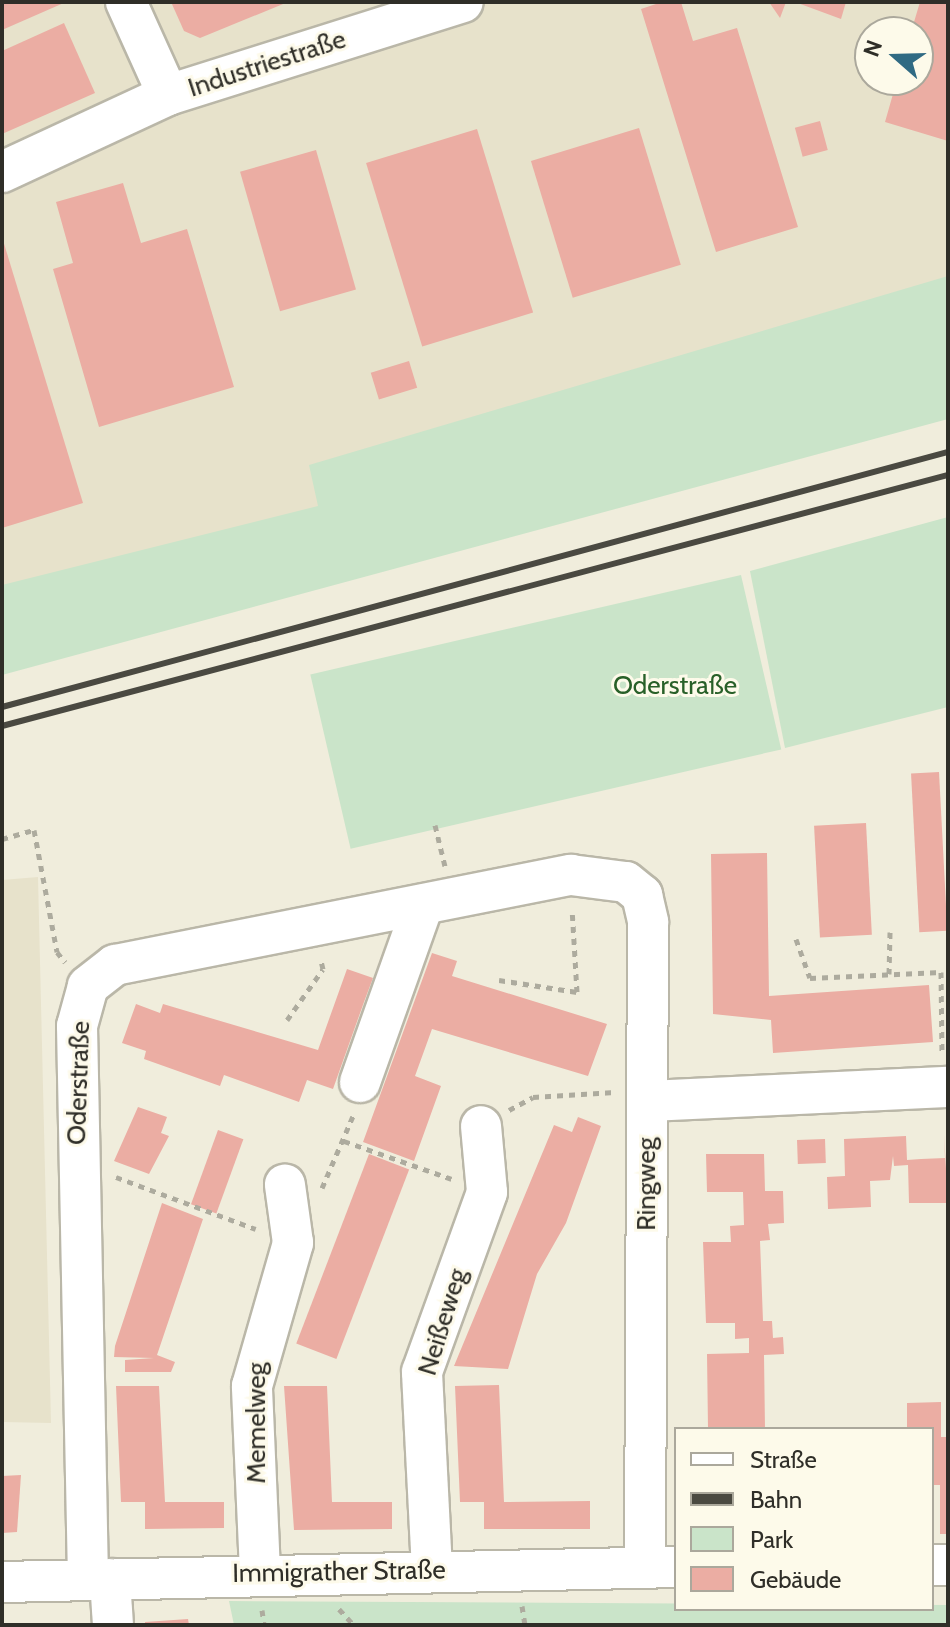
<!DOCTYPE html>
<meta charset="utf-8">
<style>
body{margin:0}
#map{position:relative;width:950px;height:1627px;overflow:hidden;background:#f0eddc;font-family:Cabin,sans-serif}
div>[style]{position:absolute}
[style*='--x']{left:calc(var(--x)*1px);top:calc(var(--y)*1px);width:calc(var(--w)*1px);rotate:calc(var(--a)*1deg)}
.built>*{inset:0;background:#e7e2cb}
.green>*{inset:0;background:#cae4c9;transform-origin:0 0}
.building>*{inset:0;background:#ebada3;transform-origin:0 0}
.path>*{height:5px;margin-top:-2.5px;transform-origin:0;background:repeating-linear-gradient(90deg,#adab9e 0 6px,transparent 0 12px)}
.roads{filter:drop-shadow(2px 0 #bab7a8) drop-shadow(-2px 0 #bab7a8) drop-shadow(0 2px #bab7a8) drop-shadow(0 -2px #bab7a8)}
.minor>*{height:40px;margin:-20px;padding:0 20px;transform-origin:20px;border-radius:20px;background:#fff}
.rail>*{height:6px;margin:-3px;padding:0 3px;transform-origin:3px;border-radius:3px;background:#4a4941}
span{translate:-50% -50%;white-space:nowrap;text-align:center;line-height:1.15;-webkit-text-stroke:6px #fdfaea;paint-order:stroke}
.street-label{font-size:26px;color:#2f2e28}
.park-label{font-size:26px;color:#286028}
.frame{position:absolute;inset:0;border:4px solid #2f2e28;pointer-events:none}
.legend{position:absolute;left:674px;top:1427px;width:260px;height:184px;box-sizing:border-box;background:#fdfaea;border:2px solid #aba89c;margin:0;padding:10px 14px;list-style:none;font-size:24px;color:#2f2e28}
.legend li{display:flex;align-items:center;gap:16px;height:40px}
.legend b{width:40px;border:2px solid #aba89c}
.north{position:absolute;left:854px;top:16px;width:80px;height:80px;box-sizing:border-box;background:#fdfaea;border:2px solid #aba89c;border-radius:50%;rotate:290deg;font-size:22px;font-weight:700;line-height:32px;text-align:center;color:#2f2e28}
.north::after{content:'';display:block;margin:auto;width:28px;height:36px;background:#306a83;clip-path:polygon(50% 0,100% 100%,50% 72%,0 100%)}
</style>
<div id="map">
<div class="built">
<i style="clip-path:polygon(evenodd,2px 2px,948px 2px,948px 391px,2px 652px,2px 2px,870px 32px,918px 32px,918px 80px,870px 80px,870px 32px)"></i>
<i style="clip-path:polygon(38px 877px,51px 1423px,2px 1422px,2px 880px)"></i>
</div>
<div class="green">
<i style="clip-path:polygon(948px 276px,948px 419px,2px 675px,2px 585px,318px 506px,309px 465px)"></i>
<i style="clip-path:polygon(948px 517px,948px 707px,785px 748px,750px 571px)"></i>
<i style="left:741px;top:575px;width:179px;height:442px;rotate:77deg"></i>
<i style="clip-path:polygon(229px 1601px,948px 1605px,948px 1625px,234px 1625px)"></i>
</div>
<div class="building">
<i style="clip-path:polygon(2px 2px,66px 2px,2px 30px)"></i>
<i style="clip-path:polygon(171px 2px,288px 2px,200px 38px,184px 31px)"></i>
<i style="clip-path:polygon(662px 2px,681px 2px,693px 41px,737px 28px,798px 227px,716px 252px,641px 9px)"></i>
<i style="clip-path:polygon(769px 2px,786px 2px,780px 18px)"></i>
<i style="clip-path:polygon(795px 2px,846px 2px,841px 19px)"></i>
<i style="clip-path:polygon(920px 2px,948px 2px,948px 141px,885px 122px,897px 80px,918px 80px,918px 32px,911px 32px)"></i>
<i style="clip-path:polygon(64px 23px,95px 93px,2px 134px,2px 51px)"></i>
<i style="left:820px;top:121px;width:30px;height:26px;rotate:75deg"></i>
<i style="left:639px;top:128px;width:143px;height:113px;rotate:73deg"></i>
<i style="left:477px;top:129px;width:192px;height:116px;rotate:73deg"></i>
<i style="left:316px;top:150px;width:145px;height:79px;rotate:74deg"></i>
<i style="clip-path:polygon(123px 183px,141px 243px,187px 229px,234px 387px,99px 427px,53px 269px,73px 263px,56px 202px)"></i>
<i style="clip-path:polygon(2px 237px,83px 503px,2px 528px)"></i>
<i style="left:409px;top:361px;width:28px;height:40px;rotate:73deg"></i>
<i style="left:939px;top:772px;width:159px;height:28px;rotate:87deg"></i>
<i style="left:866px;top:823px;width:112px;height:52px;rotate:87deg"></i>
<i style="clip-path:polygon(767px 853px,769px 996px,929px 985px,933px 1042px,773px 1053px,771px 1020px,713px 1014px,711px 854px)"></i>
<i style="clip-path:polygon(432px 953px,457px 961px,452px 976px,607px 1024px,588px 1076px,432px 1029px,415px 1076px,441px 1086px,414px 1161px,363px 1142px)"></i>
<i style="clip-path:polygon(347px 969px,373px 978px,364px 1002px,333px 1089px,307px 1080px,299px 1102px,224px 1075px,220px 1086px,144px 1059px,146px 1051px,122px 1043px,136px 1004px,160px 1013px,163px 1004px,318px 1050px)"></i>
<i style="clip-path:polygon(138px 1107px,167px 1117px,161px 1133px,169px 1136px,149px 1174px,114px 1161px)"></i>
<i style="clip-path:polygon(578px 1117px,601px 1126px,566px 1223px,537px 1274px,508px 1369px,454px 1366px,554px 1125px,572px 1132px)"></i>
<i style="left:218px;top:1130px;width:27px;height:79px;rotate:20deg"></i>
<i style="clip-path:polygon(944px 1134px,948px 1203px,909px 1203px,908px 1165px,894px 1166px,893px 1156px,890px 1180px,870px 1181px,871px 1207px,828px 1209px,827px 1177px,845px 1176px,844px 1139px,906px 1136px,907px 1160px,921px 1159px,945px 1158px)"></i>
<i style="left:825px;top:1139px;width:24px;height:28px;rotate:88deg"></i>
<i style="left:369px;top:1154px;width:43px;height:203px;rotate:21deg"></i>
<i style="clip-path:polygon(706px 1154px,764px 1154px,765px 1191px,783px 1191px,784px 1223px,768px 1224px,770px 1240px,760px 1241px,763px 1321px,772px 1321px,773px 1338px,783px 1337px,784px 1354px,764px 1355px,765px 1429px,708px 1429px,707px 1354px,749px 1353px,749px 1338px,735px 1339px,735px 1323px,706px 1323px,703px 1242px,731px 1242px,730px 1226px,744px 1225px,743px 1192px,707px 1192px)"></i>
<i style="clip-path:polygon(162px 1203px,203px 1219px,157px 1355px,175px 1362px,171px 1372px,125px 1372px,125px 1360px,154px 1358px,114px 1357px,115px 1346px)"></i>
<i style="clip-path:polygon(499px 1385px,504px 1502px,590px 1501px,590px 1529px,484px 1529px,484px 1502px,460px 1502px,455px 1386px)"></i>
<i style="clip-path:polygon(116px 1386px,159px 1386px,165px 1502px,224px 1502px,224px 1528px,145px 1529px,145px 1502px,121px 1502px)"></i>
<i style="clip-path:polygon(284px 1386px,327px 1386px,332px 1502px,392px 1502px,392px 1529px,294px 1530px)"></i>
<i style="clip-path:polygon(941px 1402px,941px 1437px,948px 1437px,948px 1534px,940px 1534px,940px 1485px,932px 1485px,932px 1429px,907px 1429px,907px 1403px)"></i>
<i style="clip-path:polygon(21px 1475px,17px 1532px,2px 1533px,2px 1476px)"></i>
<i style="clip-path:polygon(188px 1619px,189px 1625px,145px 1625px,145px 1622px)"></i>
</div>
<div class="path">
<i style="--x:435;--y:825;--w:42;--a:76.3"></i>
<i style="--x:2;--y:839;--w:33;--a:-16"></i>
<i style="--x:34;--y:830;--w:124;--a:79.3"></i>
<i style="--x:57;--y:952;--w:13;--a:51"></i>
<i style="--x:796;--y:939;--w:41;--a:70.3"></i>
<i style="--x:810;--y:978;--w:131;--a:-2.6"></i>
<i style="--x:941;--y:972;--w:82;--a:89.3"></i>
<i style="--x:889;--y:974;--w:42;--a:-88.6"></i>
<i style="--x:499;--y:980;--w:79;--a:8.7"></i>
<i style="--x:577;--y:992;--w:83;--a:-93.4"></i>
<i style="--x:287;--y:1020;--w:62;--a:-54.8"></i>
<i style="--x:323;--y:969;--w:9;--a:-103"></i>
<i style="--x:509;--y:1110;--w:27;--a:-28"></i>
<i style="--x:533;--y:1097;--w:82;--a:-3.5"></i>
<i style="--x:344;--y:1141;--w:114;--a:19.4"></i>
<i style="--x:116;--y:1177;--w:149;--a:20.4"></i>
<i style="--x:322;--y:1188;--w:78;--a:-66.7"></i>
<i style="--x:522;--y:1606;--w:19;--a:81"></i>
<i style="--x:339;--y:1609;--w:22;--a:47"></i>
<i style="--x:262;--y:1610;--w:15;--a:82"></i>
</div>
<div class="roads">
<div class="minor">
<i style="--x:126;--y:2;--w:102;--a:65.7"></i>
<i style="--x:168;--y:95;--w:309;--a:-17.5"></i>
<i style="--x:2;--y:172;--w:183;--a:-24.9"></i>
<i style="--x:360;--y:1082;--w:188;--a:-70.4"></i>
<i style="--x:648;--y:1101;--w:300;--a:-2.7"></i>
<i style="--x:932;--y:1565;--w:16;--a:0"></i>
<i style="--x:432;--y:1570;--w:198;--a:-92.9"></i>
<i style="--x:422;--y:1372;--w:191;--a:-70.1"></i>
<i style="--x:487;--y:1192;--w:66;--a:-95.2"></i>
<i style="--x:260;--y:1572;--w:186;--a:-92.5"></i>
<i style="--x:252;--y:1386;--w:149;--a:-74"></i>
<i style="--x:293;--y:1243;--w:59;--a:-97.9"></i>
<i style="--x:88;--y:1579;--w:553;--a:-91.14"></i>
<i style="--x:77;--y:1026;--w:41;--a:-74.6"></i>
<i style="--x:88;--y:986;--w:34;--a:-38"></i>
<i style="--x:115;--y:965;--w:465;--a:-11.2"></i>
<i style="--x:571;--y:875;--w:55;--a:7.3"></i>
<i style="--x:626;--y:882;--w:21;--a:39"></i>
<i style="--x:642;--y:895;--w:28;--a:77"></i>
<i style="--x:648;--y:922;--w:646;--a:90.27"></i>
<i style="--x:110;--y:1579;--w:46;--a:86.3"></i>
<i style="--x:2;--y:1582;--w:674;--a:-1.27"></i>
</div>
</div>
<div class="rail">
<i style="--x:2;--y:707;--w:980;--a:-15.09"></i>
<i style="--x:2;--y:726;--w:979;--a:-14.86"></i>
</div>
<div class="street-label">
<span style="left:267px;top:64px;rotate:-18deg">Industriestraße</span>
<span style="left:79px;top:1083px;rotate:-88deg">Oderstraße</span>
<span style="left:647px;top:1184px;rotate:-90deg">Ringweg</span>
<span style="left:443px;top:1322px;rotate:-73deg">Neißeweg</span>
<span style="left:257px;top:1423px;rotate:-90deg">Memelweg</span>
<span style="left:339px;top:1572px;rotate:-1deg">Immigrather Straße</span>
</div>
<div class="park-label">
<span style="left:675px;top:686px">Oderstraße</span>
</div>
<div class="frame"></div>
<ul class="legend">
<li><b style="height:10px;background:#fff"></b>Straße</li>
<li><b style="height:10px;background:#4a4941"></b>Bahn</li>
<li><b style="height:22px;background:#cae4c9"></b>Park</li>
<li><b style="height:22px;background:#ebada3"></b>Gebäude</li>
</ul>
<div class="north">N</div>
</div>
